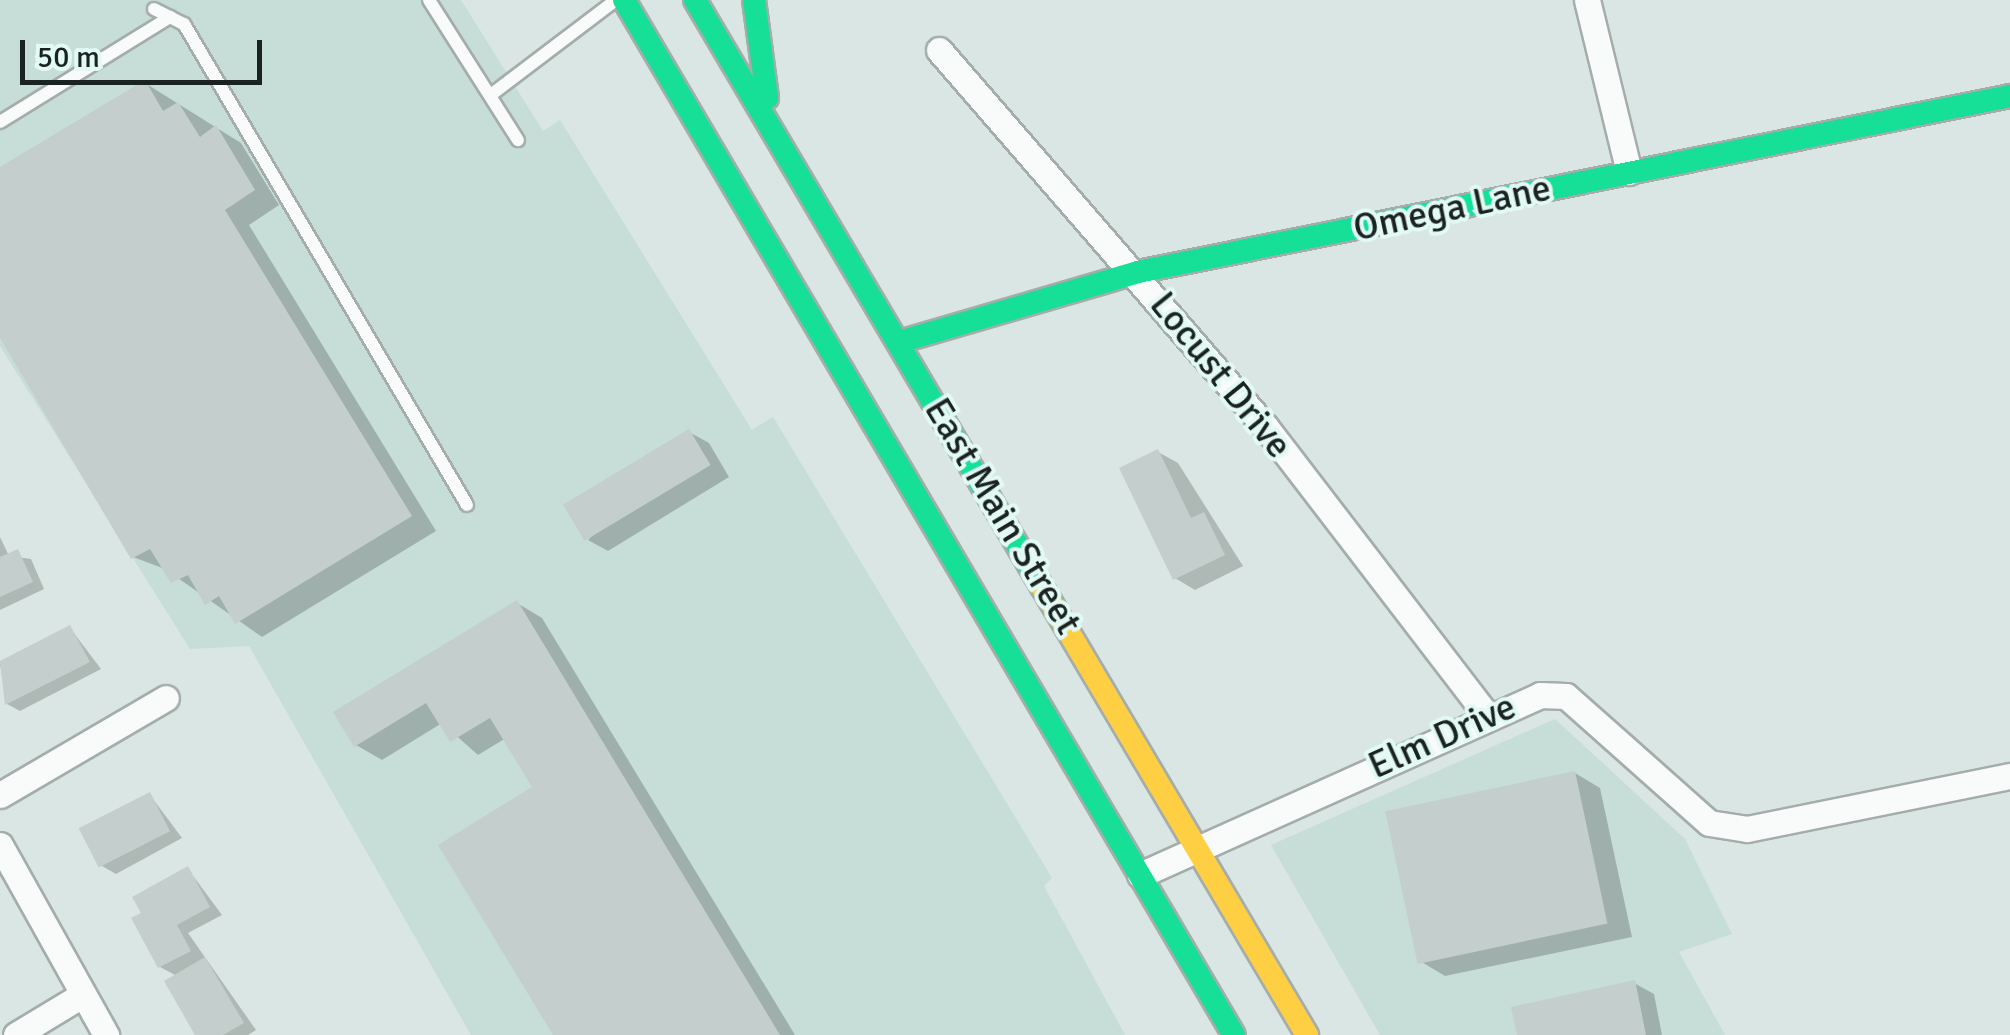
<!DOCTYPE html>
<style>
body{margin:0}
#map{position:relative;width:2010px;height:1035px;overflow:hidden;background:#dae6e3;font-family:Signika,sans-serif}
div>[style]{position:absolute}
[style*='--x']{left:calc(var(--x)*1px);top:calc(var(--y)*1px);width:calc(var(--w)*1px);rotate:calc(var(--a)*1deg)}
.built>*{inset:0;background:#c7ddd8}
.shadow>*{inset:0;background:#0003}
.building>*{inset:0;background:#c4cecc;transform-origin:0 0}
.roads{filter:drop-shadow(2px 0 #a4adab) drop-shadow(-2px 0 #a4adab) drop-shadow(0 2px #a4adab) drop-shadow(0 -2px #a4adab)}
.lane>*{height:12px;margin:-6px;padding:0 6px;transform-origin:6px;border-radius:6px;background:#f9fbfb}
.street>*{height:25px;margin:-12.5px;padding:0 12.5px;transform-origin:12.5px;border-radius:12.5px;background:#f9fbfb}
.fast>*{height:22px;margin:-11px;padding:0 11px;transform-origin:11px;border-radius:11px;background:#16e098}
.slow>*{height:22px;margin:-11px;padding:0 11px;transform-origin:11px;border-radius:11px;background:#ffcf43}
span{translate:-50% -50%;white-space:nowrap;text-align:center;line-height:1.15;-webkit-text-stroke:8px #e2f9f4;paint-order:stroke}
.street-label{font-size:38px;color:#1a2321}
.scale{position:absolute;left:20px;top:40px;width:242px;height:45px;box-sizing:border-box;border:5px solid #1a2321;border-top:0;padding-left:12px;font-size:30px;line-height:35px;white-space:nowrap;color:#1a2321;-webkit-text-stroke:8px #e2f9f4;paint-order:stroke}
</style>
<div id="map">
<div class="built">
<i style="clip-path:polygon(0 0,461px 0,543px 131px,560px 120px,752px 430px,773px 417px,1052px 878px,1044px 886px,1125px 1035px,471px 1035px,249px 646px,190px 649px,0 346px)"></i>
<i style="clip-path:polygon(1555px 719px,1685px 839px,1732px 934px,1679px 952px,1725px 1035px,1380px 1035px,1271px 845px)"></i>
</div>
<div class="shadow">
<i style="clip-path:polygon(145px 83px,241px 143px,279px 205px,249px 225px,436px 531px,262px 637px,165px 569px,133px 557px,0 333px,0 170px)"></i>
<i style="clip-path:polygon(689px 432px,709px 443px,729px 477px,608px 551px,588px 540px)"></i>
<i style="clip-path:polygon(1158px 452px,1178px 463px,1243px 566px,1195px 590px,1175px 578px)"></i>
<i style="clip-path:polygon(0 537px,9px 556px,31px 559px,44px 589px,0 610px)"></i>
<i style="clip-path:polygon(517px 603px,542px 618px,795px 1035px,556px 1035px,536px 788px,506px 738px,478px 755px,442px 723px,382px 760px,356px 745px)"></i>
<i style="clip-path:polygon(70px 628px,101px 669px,20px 711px,7px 704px,0 664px)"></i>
<i style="clip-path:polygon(1575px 773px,1600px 788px,1632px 937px,1445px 976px,1420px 961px)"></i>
<i style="clip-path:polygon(150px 795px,182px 838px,116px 874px,102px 866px)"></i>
<i style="clip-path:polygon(188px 869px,222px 915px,188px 933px,256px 1030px,248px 1035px,198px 1035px,177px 976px,160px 967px,144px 914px)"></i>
<i style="clip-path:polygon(1634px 983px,1654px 994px,1662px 1035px,1520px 1035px)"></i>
</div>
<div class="building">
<i style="clip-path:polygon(145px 80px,163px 111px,178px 102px,200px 137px,216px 125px,255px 190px,225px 210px,412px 516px,235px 624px,219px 596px,205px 605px,188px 575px,171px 583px,150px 549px,131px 559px,0 338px,0 167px)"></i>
<i style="left:689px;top:429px;width:42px;height:147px;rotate:59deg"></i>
<i style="clip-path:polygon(1158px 449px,1191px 518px,1204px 512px,1225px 555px,1173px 580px,1119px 468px)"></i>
<i style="clip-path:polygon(18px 549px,33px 582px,0 597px,0 557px)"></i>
<i style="clip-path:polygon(517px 600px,780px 1035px,553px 1035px,438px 845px,532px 787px,490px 718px,450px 742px,426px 703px,354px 747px,333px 712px)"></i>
<i style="clip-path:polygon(70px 625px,90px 662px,5px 705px,0 661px)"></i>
<i style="left:1575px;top:771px;width:156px;height:194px;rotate:78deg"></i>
<i style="left:150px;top:792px;width:44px;height:80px;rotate:63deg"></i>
<i style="clip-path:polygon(188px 866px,210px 907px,177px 925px,191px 951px,158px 968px,131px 918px,141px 913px,132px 897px)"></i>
<i style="clip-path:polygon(205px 957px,244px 1023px,223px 1035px,195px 1035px,164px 981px)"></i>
<i style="clip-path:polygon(1635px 980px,1646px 1035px,1517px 1035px,1511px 1007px)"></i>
</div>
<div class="roads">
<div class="lane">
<i style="--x:429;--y:0;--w:166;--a:57.6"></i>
<i style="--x:154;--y:9;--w:34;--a:27"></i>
<i style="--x:184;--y:24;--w:558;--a:59.53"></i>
<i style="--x:492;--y:94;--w:156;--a:-37.2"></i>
<i style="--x:0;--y:122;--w:200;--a:-31.7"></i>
</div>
<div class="street">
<i style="--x:1587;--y:0;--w:177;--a:76.3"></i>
<i style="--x:939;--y:50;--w:498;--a:49.1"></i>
<i style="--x:1265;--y:426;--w:362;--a:52.5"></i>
<i style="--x:0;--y:795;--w:192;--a:-30.3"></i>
<i style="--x:0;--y:845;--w:218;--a:60.8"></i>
<i style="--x:1140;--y:875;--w:439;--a:-24.2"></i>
<i style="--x:1540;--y:695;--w:26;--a:2"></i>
<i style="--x:1566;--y:696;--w:191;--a:41.6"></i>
<i style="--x:1709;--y:823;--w:38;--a:9"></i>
<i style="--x:1747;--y:829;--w:268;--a:-11.4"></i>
<i style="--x:16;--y:1035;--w:77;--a:-31.2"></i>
</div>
<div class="fast">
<i style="--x:624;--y:0;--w:1201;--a:59.49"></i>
<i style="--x:695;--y:0;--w:682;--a:59.41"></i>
<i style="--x:754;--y:0;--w:99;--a:82.4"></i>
<i style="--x:899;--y:342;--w:249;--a:-16.3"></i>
<i style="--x:1138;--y:272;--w:890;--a:-11.41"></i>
</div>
<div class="slow">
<i style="--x:1042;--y:587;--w:521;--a:59.39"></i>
</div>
</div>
<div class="street-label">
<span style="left:1452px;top:208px;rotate:-12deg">Omega Lane</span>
<span style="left:1221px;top:375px;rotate:51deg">Locust Drive</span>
<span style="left:1003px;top:516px;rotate:59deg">East Main Street</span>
<span style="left:1442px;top:736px;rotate:-24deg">Elm Drive</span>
</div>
<div class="scale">50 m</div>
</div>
